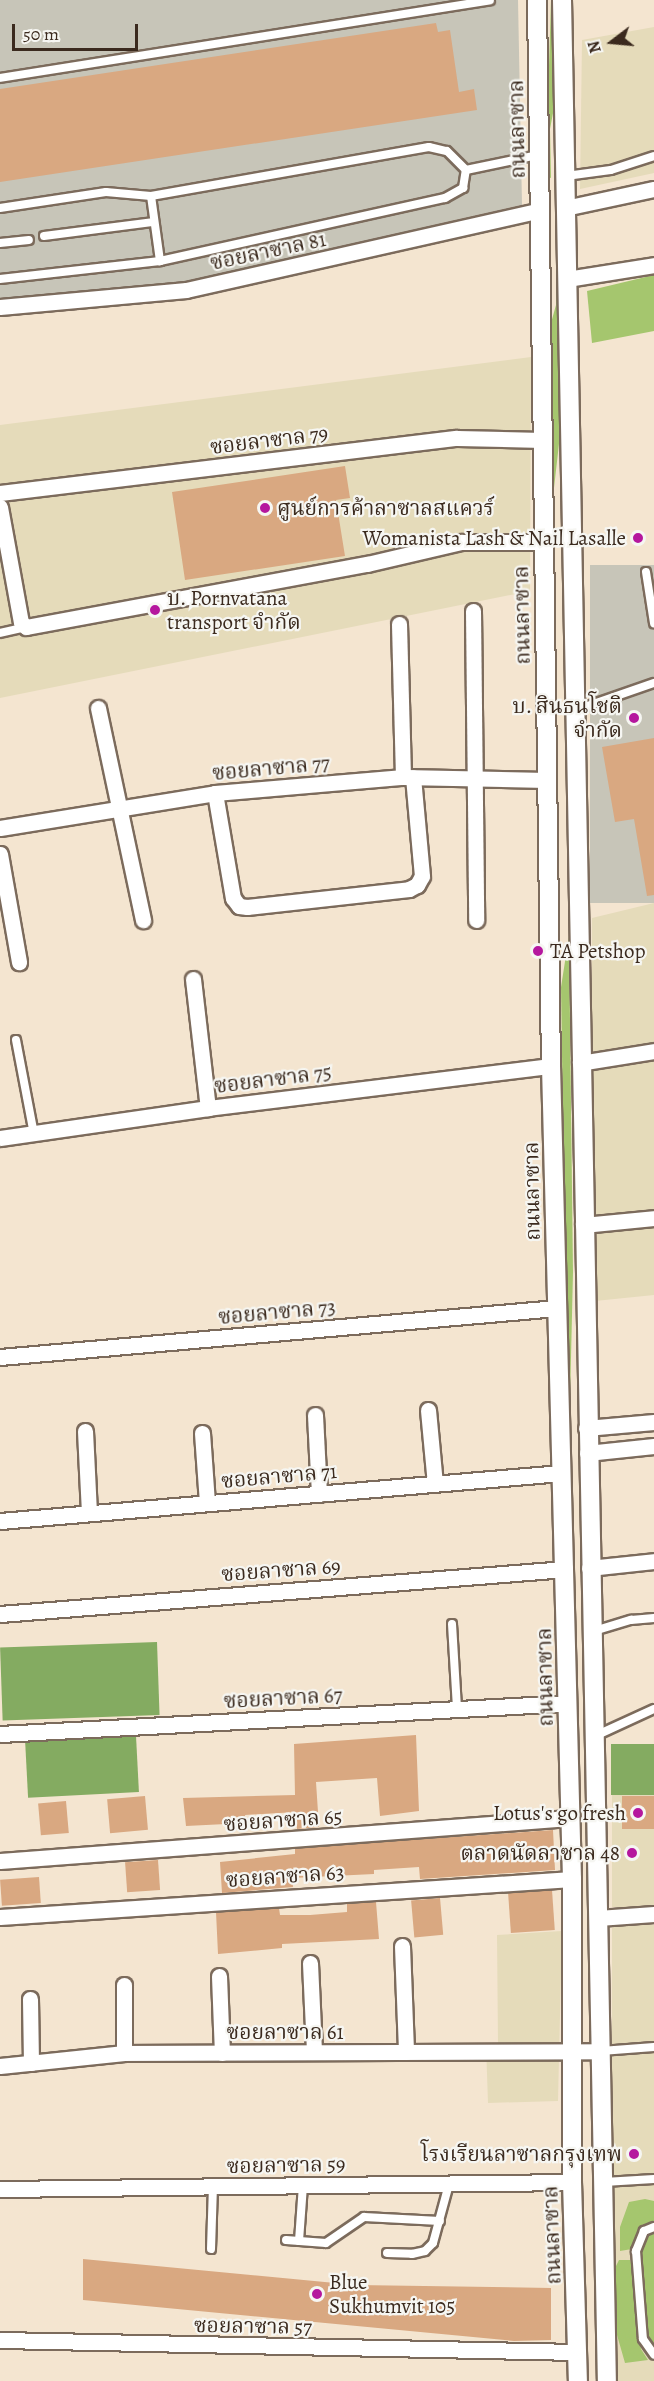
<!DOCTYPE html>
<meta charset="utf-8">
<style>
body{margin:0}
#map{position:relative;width:654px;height:2381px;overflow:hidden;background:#f4e5d0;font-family:Alegreya,"Noto Serif Thai",serif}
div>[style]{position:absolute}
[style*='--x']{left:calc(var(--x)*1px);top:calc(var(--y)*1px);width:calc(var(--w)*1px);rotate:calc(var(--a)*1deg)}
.built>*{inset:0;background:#e5dbba;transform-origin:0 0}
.industrial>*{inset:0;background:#c7c5b8;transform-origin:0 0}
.green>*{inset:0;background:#a5c66e}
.forest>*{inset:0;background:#84ab61;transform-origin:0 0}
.building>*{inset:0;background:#d9a881;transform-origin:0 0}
.roads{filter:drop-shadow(2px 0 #7c6b5c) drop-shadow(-2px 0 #7c6b5c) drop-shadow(0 2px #7c6b5c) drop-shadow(0 -2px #7c6b5c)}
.service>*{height:8px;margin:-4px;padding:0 4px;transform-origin:4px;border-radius:4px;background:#fff}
.minor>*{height:15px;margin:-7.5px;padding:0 7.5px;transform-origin:7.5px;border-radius:7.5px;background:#fff}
.tertiary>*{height:18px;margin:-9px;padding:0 9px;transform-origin:9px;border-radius:9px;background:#fff}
.dots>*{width:16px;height:16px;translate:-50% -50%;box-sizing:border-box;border:3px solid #f6f6f2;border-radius:50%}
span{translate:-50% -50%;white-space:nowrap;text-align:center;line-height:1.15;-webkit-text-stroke:4.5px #f6f6f2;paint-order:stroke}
.street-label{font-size:21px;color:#3b2a1e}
.poi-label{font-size:21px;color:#3b2a1e}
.left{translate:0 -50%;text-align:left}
.right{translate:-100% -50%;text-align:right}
.north{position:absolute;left:582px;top:12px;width:60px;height:60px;-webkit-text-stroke:4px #f6f6f2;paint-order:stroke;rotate:254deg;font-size:16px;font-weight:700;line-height:24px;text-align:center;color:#3b2a1e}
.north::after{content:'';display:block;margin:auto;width:21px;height:27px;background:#3b2a1e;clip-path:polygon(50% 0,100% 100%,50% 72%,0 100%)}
.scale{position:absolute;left:12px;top:24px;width:126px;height:27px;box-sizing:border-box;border:3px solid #3b2a1e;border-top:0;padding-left:8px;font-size:18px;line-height:21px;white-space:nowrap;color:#3b2a1e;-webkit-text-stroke:4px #f6f6f2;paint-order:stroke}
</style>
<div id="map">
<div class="built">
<i style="clip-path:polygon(654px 27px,654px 173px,580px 189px,582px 40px)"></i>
<i style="clip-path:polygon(531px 357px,530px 591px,0 698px,0 425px)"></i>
<i style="clip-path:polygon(654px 903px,654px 1295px,595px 1301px,591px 1208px,592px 918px)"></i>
<i style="left:654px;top:1795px;width:112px;height:42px;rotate:90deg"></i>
<i style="left:654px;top:1925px;width:456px;height:42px;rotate:90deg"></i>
<i style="clip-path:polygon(562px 1931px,558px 2101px,488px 2103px,486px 2045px,498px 2044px,497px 1935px)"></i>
</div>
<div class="industrial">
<i style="clip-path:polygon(0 0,518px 0,522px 205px,184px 282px,0 300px)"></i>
<i style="left:654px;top:565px;width:338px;height:64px;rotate:90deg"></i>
</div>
<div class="green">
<i style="clip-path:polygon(551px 0,556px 0,557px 92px,550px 129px,551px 178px,548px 177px,547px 131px)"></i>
<i style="clip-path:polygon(557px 253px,561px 253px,560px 435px,554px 488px,551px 323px,556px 305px)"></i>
<i style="clip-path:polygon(654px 275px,654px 331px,592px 343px,587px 291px)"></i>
<i style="clip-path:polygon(569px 936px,573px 1272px,570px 1400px,567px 1399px,561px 987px)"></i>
<i style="clip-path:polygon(645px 2199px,654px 2201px,654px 2222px,637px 2234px,632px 2249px,620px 2251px,620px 2227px,629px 2202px)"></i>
<i style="clip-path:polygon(654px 2227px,654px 2349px,639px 2331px,641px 2349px,648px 2360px,625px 2363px,617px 2335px,615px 2268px,619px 2260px,630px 2260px,631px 2263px,641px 2235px)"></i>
</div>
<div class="forest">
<i style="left:157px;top:1642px;width:73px;height:157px;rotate:88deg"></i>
<i style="left:136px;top:1736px;width:56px;height:111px;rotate:87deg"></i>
<i style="left:654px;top:1744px;width:51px;height:43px;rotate:90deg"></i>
</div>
<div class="building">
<i style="clip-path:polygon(436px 23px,438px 32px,450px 30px,459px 92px,474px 89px,477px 110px,0 182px,0 89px)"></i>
<i style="clip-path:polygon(345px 466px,350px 498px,336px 500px,345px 556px,185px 580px,172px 492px)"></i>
<i style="clip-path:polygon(654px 738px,654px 895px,647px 896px,634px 819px,615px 822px,602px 747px)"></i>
<i style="clip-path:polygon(416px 1735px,419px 1811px,380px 1816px,377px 1778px,316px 1782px,319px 1827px,297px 1829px,296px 1812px,245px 1815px,246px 1823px,186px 1826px,183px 1798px,295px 1795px,294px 1744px)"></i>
<i style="left:145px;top:1796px;width:34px;height:38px;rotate:85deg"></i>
<i style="left:654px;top:1796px;width:33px;height:32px;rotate:90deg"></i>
<i style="left:66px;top:1801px;width:32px;height:28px;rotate:85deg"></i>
<i style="clip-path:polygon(553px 1830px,555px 1870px,420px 1879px,419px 1867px,374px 1870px,374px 1874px,292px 1878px,293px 1887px,222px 1893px,220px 1862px,295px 1854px,295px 1848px)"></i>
<i style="left:158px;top:1860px;width:30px;height:33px;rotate:86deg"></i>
<i style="left:39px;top:1877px;width:26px;height:39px;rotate:86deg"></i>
<i style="left:552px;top:1890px;width:40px;height:44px;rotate:86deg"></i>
<i style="left:440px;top:1898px;width:37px;height:29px;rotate:85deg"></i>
<i style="clip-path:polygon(376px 1902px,379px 1939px,282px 1944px,282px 1948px,218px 1954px,216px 1912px,279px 1908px,280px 1915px,310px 1915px,347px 1912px,347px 1904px)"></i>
<i style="clip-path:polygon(83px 2259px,356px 2285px,551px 2288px,551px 2340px,514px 2341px,83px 2300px)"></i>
</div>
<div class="roads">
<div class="service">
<i style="--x:0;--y:78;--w:496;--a:-9"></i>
<i style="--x:566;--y:176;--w:45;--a:-7.6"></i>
<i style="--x:611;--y:170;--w:45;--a:-18"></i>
<i style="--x:151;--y:196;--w:66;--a:82.1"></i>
<i style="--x:0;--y:208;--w:107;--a:-8.6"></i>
<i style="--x:106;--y:192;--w:45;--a:5.1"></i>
<i style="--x:151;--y:196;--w:282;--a:-10"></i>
<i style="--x:429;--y:147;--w:18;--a:13"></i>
<i style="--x:447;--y:151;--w:27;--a:45"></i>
<i style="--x:466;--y:170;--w:74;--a:-11.8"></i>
<i style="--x:44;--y:236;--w:111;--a:-7.3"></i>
<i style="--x:0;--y:243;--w:29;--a:-6"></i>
<i style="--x:0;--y:279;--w:161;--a:-6.4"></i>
<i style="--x:160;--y:261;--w:292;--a:-12.5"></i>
<i style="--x:445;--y:198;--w:21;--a:-29"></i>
<i style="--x:463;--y:188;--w:18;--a:-81"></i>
<i style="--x:646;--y:572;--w:52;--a:81.1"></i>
<i style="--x:0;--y:633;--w:27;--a:-13"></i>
<i style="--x:576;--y:710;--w:83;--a:-19.1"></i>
<i style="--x:16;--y:1040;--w:96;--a:79.2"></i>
<i style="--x:452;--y:1624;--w:85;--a:86.6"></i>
<i style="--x:594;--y:1631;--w:39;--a:-17"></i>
<i style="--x:631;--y:1620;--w:23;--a:-5"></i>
<i style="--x:595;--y:1736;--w:65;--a:-24.6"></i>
<i style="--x:601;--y:2051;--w:53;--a:-4.3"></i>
<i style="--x:604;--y:2182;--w:50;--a:-3.4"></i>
<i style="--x:654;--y:2227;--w:11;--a:158"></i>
<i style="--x:644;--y:2231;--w:22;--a:112"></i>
<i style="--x:636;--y:2251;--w:88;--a:85.5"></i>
<i style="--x:643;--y:2339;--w:19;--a:55"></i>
<i style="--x:286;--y:2240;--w:40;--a:4.3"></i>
<i style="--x:326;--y:2243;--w:46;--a:-34.4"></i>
<i style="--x:364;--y:2217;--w:76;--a:3"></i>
<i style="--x:299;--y:2241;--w:56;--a:-85.9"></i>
<i style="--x:211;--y:2249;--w:62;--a:-88.2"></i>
<i style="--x:387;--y:2253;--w:25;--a:2"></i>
<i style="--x:412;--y:2254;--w:13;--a:-13"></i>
<i style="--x:425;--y:2251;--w:11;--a:-45"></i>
<i style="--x:433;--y:2243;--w:61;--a:-74.8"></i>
</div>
<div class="minor">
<i style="--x:565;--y:208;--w:91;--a:-12.1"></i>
<i style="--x:567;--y:279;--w:88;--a:-9.1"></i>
<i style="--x:0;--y:307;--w:187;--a:-5.2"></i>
<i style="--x:186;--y:290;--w:364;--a:-12.7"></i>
<i style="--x:0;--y:493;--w:460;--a:-6.9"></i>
<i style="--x:457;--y:438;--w:86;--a:1.3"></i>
<i style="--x:0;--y:507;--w:117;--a:79.7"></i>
<i style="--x:21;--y:622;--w:7;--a:45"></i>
<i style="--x:26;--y:627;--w:347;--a:-10.5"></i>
<i style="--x:367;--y:564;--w:97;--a:-13.2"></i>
<i style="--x:461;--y:542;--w:83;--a:0"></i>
<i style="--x:473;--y:611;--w:309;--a:89.4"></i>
<i style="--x:399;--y:624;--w:153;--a:88.5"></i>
<i style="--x:98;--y:708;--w:217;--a:78"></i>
<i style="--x:215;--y:793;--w:107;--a:80.3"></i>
<i style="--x:233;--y:898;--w:10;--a:53"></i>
<i style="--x:239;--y:906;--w:8;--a:7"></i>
<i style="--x:247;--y:907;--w:163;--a:-6.3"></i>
<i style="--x:409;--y:889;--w:9;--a:-27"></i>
<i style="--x:417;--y:885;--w:10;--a:-61"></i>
<i style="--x:422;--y:876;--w:99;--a:-95.2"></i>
<i style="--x:0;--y:828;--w:218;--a:-9.2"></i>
<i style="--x:215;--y:793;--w:189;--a:-4.9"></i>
<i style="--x:403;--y:777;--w:144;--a:1.2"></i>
<i style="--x:0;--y:854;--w:110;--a:80"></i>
<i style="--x:193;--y:979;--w:130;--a:83.4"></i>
<i style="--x:580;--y:1063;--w:75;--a:-9.2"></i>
<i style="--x:0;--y:1138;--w:210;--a:-8.2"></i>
<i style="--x:208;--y:1108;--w:346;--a:-7"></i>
<i style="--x:583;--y:1225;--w:71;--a:-5.6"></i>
<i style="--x:0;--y:1357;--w:559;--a:-5.03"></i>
<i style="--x:428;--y:1410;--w:74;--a:84.6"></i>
<i style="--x:315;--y:1415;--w:79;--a:87.1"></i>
<i style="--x:586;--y:1428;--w:68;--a:-5"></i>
<i style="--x:85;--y:1431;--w:82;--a:87.2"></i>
<i style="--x:202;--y:1433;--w:70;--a:85.9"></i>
<i style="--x:587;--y:1453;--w:67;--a:-6"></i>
<i style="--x:0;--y:1521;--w:563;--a:-4.89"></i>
<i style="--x:589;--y:1568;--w:65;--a:-6.1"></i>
<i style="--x:0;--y:1614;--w:567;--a:-4.55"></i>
<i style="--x:0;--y:1734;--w:569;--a:-3.12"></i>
<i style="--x:0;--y:1861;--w:571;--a:-4.32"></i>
<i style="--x:0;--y:1917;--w:573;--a:-3.8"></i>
<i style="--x:598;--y:1918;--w:56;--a:-4.1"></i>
<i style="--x:402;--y:1946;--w:106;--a:87.8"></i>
<i style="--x:310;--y:1963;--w:89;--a:87.4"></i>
<i style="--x:219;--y:1976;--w:77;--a:87.8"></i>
<i style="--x:124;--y:1985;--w:68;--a:90"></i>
<i style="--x:30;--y:1999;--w:64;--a:89.1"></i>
<i style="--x:0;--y:2066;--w:125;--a:-6"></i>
<i style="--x:124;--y:2053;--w:477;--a:-0.2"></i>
<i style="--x:0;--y:2189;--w:572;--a:-0.7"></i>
<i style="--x:0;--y:2340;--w:578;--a:1.19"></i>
</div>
<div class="tertiary">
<i style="--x:537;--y:0;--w:1066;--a:89.25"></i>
<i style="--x:551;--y:1066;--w:813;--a:88.52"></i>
<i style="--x:572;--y:1879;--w:303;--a:90"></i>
<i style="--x:572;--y:2182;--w:199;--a:88.3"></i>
<i style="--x:562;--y:0;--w:2381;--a:88.92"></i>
</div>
</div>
<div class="dots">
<i style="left:265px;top:508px;background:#b5179e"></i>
<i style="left:638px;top:538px;background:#b5179e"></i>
<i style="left:155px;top:610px;background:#b5179e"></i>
<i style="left:634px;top:718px;background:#b5179e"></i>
<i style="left:538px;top:951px;background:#b5179e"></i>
<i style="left:638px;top:1813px;background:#b5179e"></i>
<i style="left:632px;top:1853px;background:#b5179e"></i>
<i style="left:634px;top:2154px;background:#b5179e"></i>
<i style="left:317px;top:2294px;background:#b5179e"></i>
</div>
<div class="street-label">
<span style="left:517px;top:129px;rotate:-91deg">ถนนลาซาล</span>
<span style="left:268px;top:251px;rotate:-12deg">ซอยลาซาล 81</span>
<span style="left:269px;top:440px;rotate:-7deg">ซอยลาซาล 79</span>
<span style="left:522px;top:615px;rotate:-91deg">ถนนลาซาล</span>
<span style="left:271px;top:768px;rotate:-5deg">ซอยลาซาล 77</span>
<span style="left:273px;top:1079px;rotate:-7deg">ซอยลาซาล 75</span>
<span style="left:532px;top:1191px;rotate:-91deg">ถนนลาซาล</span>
<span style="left:277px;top:1312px;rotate:-5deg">ซอยลาซาล 73</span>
<span style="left:279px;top:1476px;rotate:-5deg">ซอยลาซาล 71</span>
<span style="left:281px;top:1570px;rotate:-4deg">ซอยลาซาล 69</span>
<span style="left:545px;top:1677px;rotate:-91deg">ถนนลาซาล</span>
<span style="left:283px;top:1698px;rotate:-3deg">ซอยลาซาล 67</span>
<span style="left:283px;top:1820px;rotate:-4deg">ซอยลาซาล 65</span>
<span style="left:285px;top:1876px;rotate:-4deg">ซอยลาซาล 63</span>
<span style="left:285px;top:2032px">ซอยลาซาล 61</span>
<span style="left:286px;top:2165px;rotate:-1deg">ซอยลาซาล 59</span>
<span style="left:552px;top:2235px;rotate:-92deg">ถนนลาซาล</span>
<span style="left:253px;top:2326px;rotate:1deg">ซอยลาซาล 57</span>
</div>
<div class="poi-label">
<span class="left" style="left:277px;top:508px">ศูนย์การค้าลาซาลสแควร์</span>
<span class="right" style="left:626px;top:538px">Womanista Lash &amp; Nail Lasalle</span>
<span class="left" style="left:167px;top:610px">บ. Pornvatana<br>transport จำกัด</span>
<span class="right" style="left:622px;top:718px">บ. สินธนโชติ<br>จำกัด</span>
<span class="left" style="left:550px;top:951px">TA Petshop</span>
<span class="right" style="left:626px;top:1813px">Lotus's go fresh</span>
<span class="right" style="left:620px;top:1853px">ตลาดนัดลาซาล 48</span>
<span class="right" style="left:622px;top:2154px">โรงเรียนลาซาลกรุงเทพ</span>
<span class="left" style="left:329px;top:2294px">Blue<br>Sukhumvit 105</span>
</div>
<div class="north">N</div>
<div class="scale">50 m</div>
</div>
